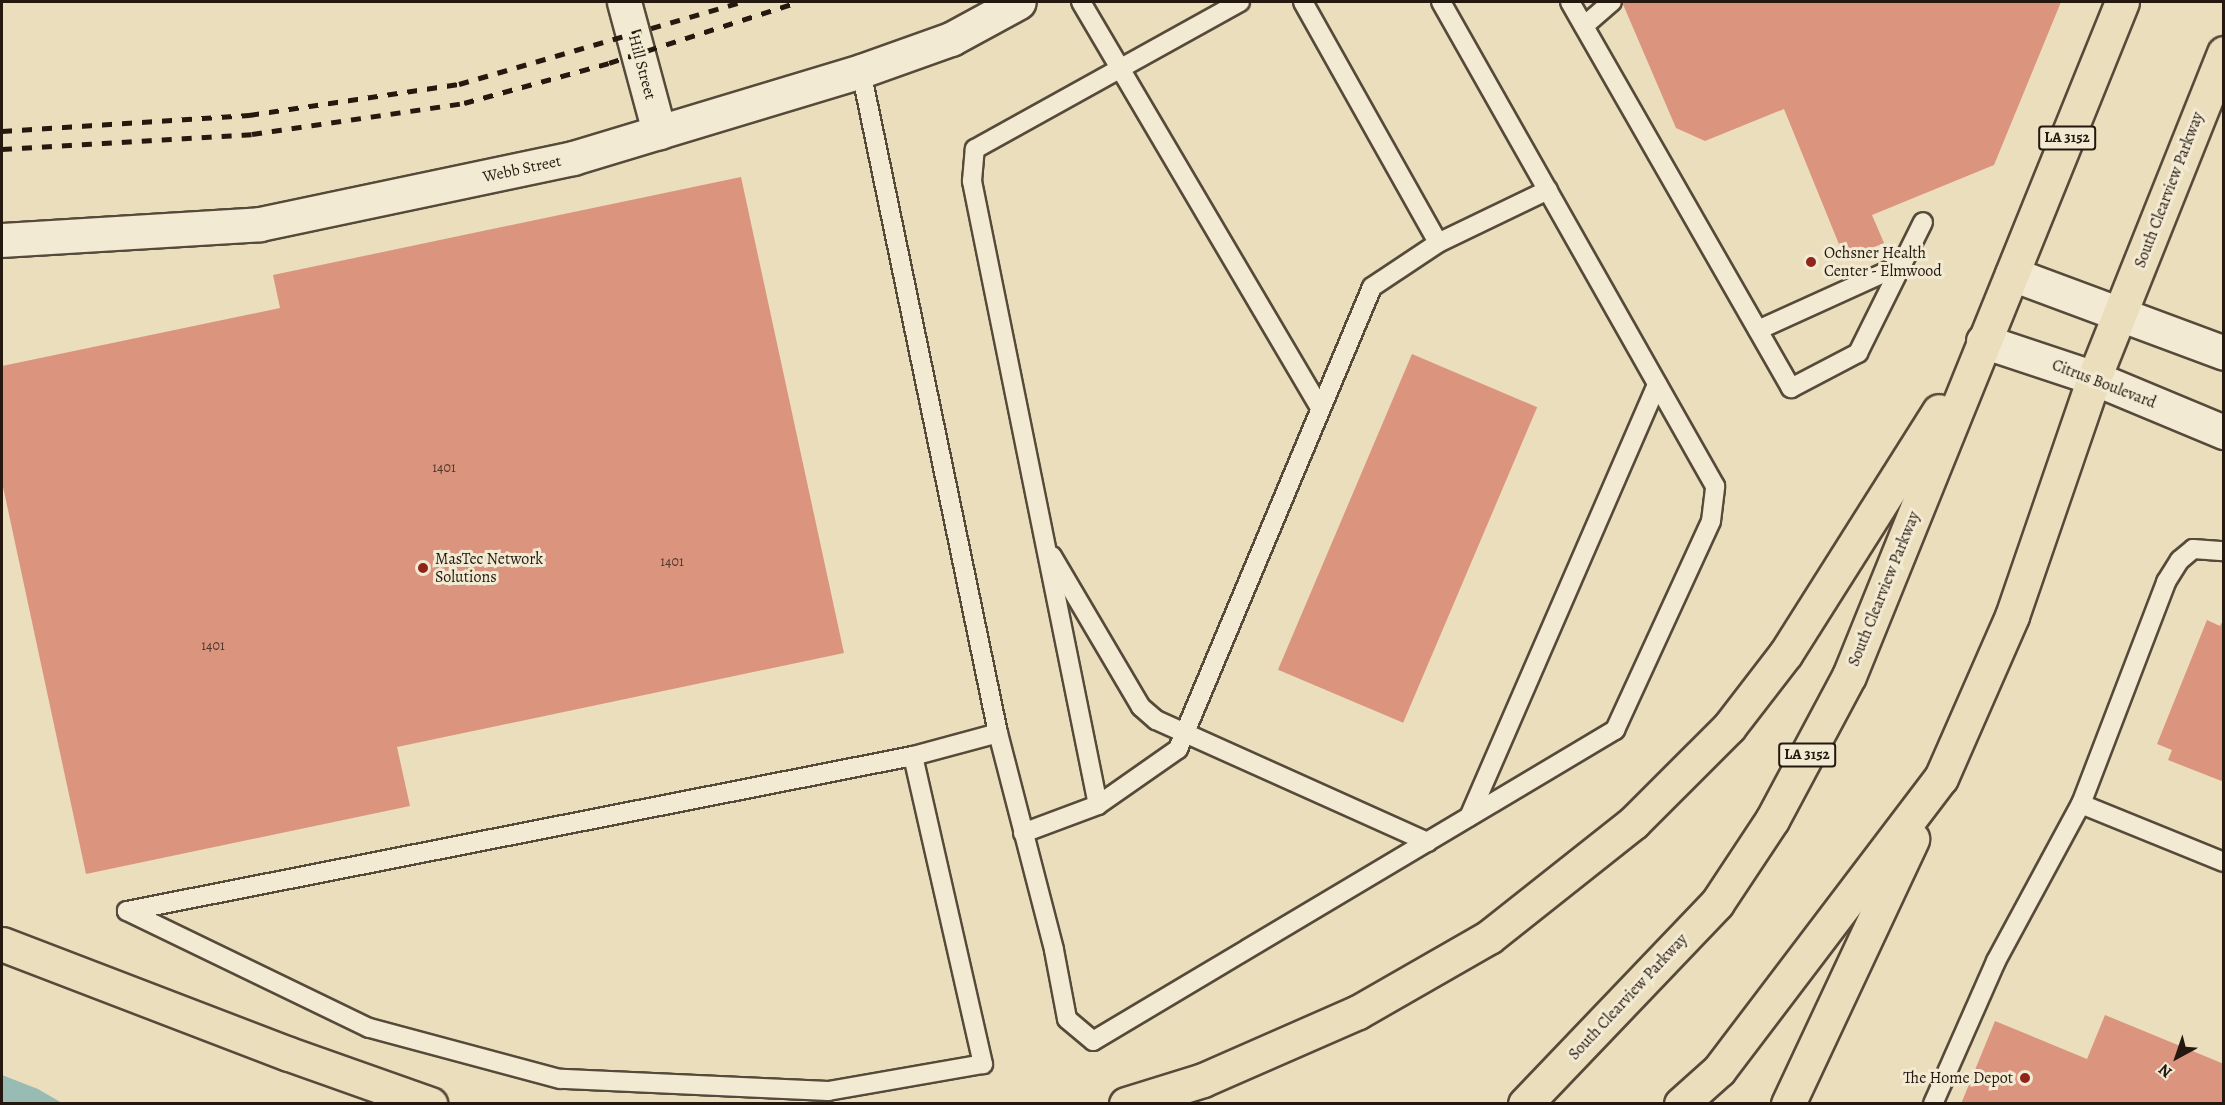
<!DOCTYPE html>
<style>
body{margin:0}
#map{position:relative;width:2225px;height:1105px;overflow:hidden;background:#ebdebc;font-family:Alegreya,serif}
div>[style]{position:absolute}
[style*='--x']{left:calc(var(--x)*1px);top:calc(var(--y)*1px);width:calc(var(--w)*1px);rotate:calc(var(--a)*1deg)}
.water>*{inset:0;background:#98bcb4}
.building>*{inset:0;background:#db957f;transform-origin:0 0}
.roads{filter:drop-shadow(2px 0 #564a3a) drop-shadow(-2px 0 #564a3a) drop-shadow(0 2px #564a3a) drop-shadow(0 -2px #564a3a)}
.lane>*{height:18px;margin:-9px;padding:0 9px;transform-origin:9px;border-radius:9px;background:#f2ead3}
.street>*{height:33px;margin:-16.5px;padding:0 16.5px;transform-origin:16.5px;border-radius:16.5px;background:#f2ead3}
.secondary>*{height:33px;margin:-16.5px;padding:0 16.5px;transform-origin:16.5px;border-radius:16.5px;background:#f2ead3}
.highway>*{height:33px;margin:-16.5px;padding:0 16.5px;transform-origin:16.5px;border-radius:16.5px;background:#ebdebc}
.rail>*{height:4.5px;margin-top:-2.25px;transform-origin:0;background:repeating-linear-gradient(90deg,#25180e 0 10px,transparent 0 20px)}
.dots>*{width:16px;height:16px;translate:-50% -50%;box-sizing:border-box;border:3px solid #f2ead3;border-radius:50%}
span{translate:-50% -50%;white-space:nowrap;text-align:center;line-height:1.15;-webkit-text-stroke:6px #f2ead3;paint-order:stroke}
.number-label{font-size:14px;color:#52372a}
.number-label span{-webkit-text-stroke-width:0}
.shield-label span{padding:2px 4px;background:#f2ead3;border:2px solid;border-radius:4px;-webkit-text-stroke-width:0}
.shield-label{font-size:15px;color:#25180e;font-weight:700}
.street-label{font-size:16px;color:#25180e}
.poi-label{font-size:16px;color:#25180e}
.left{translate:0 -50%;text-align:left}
.right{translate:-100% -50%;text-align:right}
.frame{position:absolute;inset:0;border:3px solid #25180e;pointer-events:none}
.north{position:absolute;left:2147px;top:1027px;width:60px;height:60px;-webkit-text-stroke:4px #f2ead3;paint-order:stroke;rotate:220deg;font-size:16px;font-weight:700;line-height:24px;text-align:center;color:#25180e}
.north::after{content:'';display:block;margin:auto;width:21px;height:27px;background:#25180e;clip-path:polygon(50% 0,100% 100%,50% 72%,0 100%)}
</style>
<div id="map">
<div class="water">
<i style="clip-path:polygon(2px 1075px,38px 1089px,62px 1103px,2px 1103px)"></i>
</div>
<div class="building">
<i style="clip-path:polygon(1622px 2px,2061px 2px,1994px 165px,1872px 215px,1884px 243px,1845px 259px,1784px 109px,1705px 141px,1676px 128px)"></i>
<i style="clip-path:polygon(741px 177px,844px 653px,397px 747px,410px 806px,86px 874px,2px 482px,2px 366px,280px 308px,273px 275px)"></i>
<i style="left:1412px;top:354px;width:136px;height:343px;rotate:23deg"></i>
<i style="clip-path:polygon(2224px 619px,2224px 782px,2168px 760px,2172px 750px,2157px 744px,2207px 620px,2220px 626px)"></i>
<i style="clip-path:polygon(2105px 1015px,2224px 1064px,2224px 1104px,1961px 1104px,1995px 1021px,2087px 1059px)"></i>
</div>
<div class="roads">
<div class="lane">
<i style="--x:1081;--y:2;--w:472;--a:59.5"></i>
<i style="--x:1303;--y:2;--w:276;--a:60.7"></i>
<i style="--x:1438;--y:243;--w:122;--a:-25.7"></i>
<i style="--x:1570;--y:2;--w:445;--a:60.2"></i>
<i style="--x:1791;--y:388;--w:76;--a:-27.6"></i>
<i style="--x:1858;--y:353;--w:146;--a:-63.6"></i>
<i style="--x:1584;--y:26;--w:37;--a:-41"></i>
<i style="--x:861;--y:71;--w:676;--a:78.31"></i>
<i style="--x:998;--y:733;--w:224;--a:75.5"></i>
<i style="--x:1054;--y:950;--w:70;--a:79.3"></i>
<i style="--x:1067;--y:1019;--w:34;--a:40"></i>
<i style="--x:1093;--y:1041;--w:608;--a:-30.79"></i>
<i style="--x:1615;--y:730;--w:230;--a:-65.3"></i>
<i style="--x:1711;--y:521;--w:35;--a:-83"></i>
<i style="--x:1715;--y:486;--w:556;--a:-119.51"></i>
<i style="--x:1758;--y:330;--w:157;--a:-24.4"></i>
<i style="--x:1052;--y:556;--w:175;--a:59.5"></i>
<i style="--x:1141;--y:707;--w:20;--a:41"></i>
<i style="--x:1156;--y:720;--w:298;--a:24.2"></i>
<i style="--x:913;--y:756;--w:316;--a:77.2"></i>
<i style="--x:983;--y:1064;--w:157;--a:170.1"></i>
<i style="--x:828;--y:1091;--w:268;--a:-177.4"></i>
<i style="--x:560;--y:1079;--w:198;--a:-165"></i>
<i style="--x:369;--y:1028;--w:269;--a:-154.2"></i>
<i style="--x:127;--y:911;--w:801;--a:-11.16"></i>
<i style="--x:913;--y:756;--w:88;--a:-15.1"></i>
<i style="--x:2081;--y:804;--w:238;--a:-69"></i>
<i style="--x:2166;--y:582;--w:26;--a:-58"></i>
<i style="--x:2180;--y:560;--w:17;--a:-40"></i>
<i style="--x:2193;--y:549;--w:31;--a:4"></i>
<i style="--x:1098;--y:805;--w:98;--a:-35"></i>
<i style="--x:1178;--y:749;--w:501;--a:-67.22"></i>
<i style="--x:1372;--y:287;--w:79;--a:-33.7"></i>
<i style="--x:1469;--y:817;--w:472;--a:-66.5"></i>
<i style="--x:1023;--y:833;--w:80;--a:-20.5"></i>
<i style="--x:1098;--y:805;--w:637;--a:-101.42"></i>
<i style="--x:972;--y:181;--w:32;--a:-85"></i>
<i style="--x:975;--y:149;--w:303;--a:-29"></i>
<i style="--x:1933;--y:1104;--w:156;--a:-66.2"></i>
<i style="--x:1996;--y:961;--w:179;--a:-61.6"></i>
<i style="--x:2081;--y:804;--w:154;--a:22.1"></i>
</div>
<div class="street">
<i style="--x:624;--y:2;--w:135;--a:74.9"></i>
<i style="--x:2;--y:240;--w:258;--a:-3.5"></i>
<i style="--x:260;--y:224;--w:320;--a:-11.9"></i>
<i style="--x:573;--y:158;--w:301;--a:-16.8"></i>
<i style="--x:861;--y:71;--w:96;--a:-19.6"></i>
<i style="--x:951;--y:39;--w:77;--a:-28.6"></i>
</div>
<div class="secondary">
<i style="--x:2012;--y:274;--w:226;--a:20.4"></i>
<i style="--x:1983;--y:341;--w:117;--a:18.4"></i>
<i style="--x:2094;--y:378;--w:141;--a:22.6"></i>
</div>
<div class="highway">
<i style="--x:2;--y:944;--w:307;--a:21"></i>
<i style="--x:289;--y:1054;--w:150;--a:19.5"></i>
<i style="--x:1126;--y:1104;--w:81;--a:-17.3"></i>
<i style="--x:1203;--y:1080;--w:169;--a:-23.7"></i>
<i style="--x:1358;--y:1012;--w:151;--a:-29.8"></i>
<i style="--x:1489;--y:937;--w:185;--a:-38.4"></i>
<i style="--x:1634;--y:822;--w:134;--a:-45"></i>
<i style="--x:1729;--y:727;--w:93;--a:-52.4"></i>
<i style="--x:1786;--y:653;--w:286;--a:-57.7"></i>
<i style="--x:1525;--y:1104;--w:278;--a:-46.3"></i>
<i style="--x:1717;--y:903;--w:100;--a:-56.5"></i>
<i style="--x:1772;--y:820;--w:163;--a:-61.9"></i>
<i style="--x:1849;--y:676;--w:727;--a:-67.95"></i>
<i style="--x:1681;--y:1104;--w:51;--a:-41.8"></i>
<i style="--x:1719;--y:1070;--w:367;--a:-52.8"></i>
<i style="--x:1941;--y:778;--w:177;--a:-66.3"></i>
<i style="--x:2012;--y:616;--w:252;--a:-71"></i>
<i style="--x:2094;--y:378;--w:350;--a:-68.2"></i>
<i style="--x:1788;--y:1104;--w:293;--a:-64.9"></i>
</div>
</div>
<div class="rail">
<i style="--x:2;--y:131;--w:248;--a:-3.7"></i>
<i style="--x:249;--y:115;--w:212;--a:-8.4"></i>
<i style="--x:459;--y:84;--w:295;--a:-16.2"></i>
<i style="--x:2;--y:149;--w:250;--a:-3.4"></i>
<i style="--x:252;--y:134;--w:214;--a:-8.3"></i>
<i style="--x:464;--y:103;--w:150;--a:-15.4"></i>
<i style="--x:609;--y:63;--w:199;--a:-17.9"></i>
</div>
<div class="dots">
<i style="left:1811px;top:262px;background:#8f2418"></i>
<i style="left:423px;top:568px;background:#8f2418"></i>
<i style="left:2025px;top:1078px;background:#8f2418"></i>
</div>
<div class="number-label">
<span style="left:444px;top:468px">1401</span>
<span style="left:672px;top:562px">1401</span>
<span style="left:213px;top:646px">1401</span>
</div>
<div class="shield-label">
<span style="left:2067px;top:138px">LA 3152</span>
<span style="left:1807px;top:755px">LA 3152</span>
</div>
<div class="street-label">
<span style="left:642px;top:67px;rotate:75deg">Hill Street</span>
<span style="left:522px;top:169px;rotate:-12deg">Webb Street</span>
<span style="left:2169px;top:190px;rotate:-69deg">South Clearview Parkway</span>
<span style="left:2104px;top:384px;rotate:21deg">Citrus Boulevard</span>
<span style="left:1884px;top:589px;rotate:-68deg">South Clearview Parkway</span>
<span style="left:1628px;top:997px;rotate:-47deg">South Clearview Parkway</span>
</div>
<div class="poi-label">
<span class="left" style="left:1824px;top:262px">Ochsner Health<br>Center - Elmwood</span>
<span class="left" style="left:435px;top:568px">MasTec Network<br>Solutions</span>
<span class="right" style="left:2013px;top:1078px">The Home Depot</span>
</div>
<div class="frame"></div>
<div class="north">N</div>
</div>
